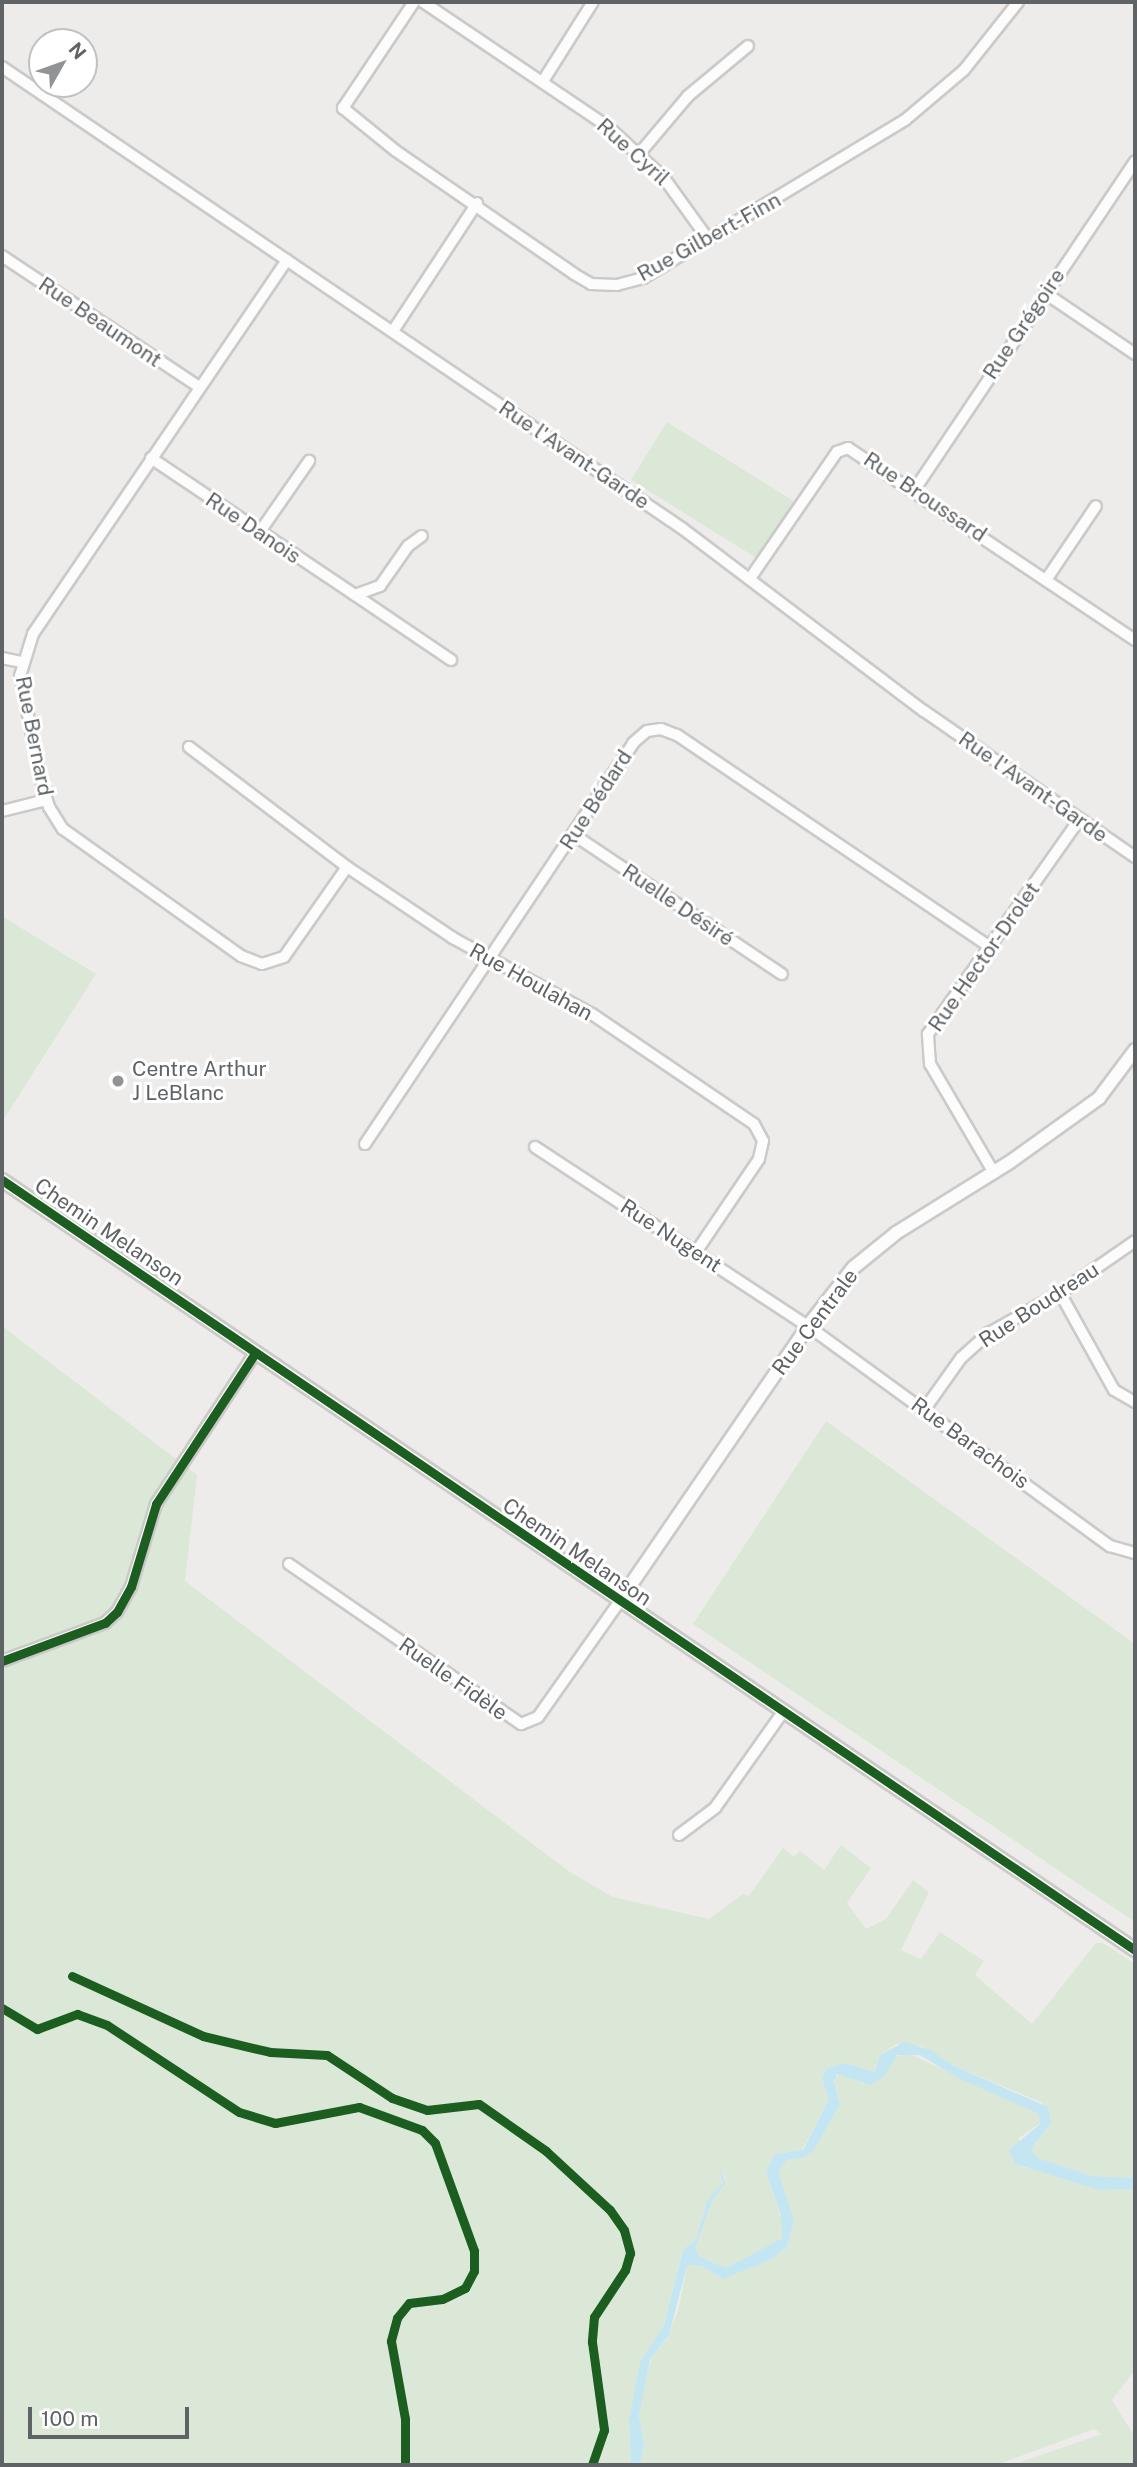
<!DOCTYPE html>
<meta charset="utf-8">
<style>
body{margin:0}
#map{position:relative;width:1137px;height:2467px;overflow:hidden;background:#eeecea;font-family:"Public Sans",sans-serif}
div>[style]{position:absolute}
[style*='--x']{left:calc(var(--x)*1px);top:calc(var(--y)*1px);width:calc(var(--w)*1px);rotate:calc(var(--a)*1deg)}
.green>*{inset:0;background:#dbe8d7;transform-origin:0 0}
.water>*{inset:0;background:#c4e5f2}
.roads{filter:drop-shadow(2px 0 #cbcac9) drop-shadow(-2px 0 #cbcac9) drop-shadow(0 2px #cbcac9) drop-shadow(0 -2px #cbcac9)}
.minor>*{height:10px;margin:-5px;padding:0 5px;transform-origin:5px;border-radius:5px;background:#fcfcfc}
.tertiary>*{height:12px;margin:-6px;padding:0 6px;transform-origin:6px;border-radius:6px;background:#fcfcfc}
.cycleway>*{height:9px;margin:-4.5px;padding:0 4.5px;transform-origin:4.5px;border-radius:4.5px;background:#1b5e20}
.dots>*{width:19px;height:19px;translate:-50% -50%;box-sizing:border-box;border:4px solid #fff;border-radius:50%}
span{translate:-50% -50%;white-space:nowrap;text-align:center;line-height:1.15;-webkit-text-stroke:6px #fff;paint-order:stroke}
.street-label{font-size:21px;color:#5f6366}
.poi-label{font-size:21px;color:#5f6366}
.left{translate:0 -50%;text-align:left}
.frame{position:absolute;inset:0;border:4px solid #5f6366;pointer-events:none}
.north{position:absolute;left:28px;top:28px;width:70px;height:70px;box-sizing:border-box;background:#fff;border:2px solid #bfc1c2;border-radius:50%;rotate:50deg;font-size:19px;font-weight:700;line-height:28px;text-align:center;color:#5f6366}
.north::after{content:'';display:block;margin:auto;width:24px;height:32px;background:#919394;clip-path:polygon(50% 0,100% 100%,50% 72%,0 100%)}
.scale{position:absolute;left:28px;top:2407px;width:161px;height:32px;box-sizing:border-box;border:4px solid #5f6366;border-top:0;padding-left:9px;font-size:21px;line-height:24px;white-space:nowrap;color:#5f6366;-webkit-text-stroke:5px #fff;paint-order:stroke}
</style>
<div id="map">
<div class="green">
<i style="left:667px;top:422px;width:150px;height:68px;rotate:32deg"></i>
<i style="clip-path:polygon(2px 916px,96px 974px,2px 1122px)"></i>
<i style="clip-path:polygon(2px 1326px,197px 1475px,185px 1581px,570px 1872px,613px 1897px,709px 1919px,743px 1894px,749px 1896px,783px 1848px,794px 1857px,800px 1851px,824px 1870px,841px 1845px,871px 1868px,847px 1903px,866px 1929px,886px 1919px,913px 1880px,929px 1892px,901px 1950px,921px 1959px,940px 1932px,984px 1961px,975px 1975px,1032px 2024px,1096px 1943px,1103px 1943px,1135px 1964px,1135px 2178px,1092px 2176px,1038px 2158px,1031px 2149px,1047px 2129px,1043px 2103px,952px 2065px,922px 2046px,896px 2044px,880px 2055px,875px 2072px,844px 2063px,826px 2069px,822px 2079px,829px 2099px,802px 2150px,775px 2154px,766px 2173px,782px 2220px,782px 2238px,726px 2268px,700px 2257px,695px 2249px,712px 2201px,726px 2182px,726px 2178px,720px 2172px,723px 2183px,707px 2201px,696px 2239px,681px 2256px,664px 2325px,640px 2362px,629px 2420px,631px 2465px,2px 2465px)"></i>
<i style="clip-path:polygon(826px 1421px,1135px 1644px,1135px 1922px,693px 1624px)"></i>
<i style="clip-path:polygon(908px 2053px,1039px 2114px,1040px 2123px,1019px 2138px,1021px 2167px,1049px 2171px,1100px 2190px,1135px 2189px,1135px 2370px,1112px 2400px,1135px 2437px,1133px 2465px,1012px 2465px,1102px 2434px,1094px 2429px,996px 2465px,640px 2465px,644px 2445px,639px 2415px,644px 2385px,652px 2355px,667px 2339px,679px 2308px,687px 2265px,702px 2266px,723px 2279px,770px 2260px,787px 2247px,794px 2220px,778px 2171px,787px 2160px,804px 2158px,814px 2150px,840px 2104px,834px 2077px,842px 2073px,863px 2084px,885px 2073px,893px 2058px)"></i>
</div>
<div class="water">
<i style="clip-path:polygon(904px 2042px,931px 2050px,952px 2065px,1048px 2107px,1051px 2123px,1031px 2149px,1038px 2158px,1092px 2176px,1135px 2178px,1135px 2189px,1100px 2190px,1015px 2164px,1009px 2150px,1040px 2124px,1039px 2114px,958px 2078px,920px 2055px,897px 2055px,883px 2077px,870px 2085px,837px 2074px,834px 2080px,840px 2104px,814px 2150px,804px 2158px,787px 2160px,778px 2171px,794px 2220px,787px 2247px,770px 2260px,723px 2279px,702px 2266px,687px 2265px,669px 2335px,650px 2359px,639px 2415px,644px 2445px,640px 2465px,631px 2465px,629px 2420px,640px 2362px,664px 2325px,683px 2250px,696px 2239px,707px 2201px,723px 2183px,719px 2168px,726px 2182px,712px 2201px,695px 2249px,700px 2257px,726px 2268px,782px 2238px,781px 2215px,766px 2173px,775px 2154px,803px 2150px,829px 2099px,822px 2079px,826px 2069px,844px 2063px,875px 2072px,880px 2055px)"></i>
</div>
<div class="roads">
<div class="minor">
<i style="--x:414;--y:2;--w:128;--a:123.8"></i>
<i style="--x:343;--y:108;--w:68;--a:39.1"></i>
<i style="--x:396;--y:151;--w:216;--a:34.6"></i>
<i style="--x:574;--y:274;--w:20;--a:30"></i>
<i style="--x:591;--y:284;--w:26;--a:2"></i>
<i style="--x:617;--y:285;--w:27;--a:-15"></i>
<i style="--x:643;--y:278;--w:306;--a:-31.1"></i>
<i style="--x:905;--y:120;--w:77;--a:-40.3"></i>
<i style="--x:964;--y:70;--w:87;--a:-51.5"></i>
<i style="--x:423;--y:2;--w:222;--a:34"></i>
<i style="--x:607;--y:126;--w:77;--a:42.4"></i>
<i style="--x:664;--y:178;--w:75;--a:54.2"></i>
<i style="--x:2;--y:67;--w:823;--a:34.15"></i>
<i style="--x:683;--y:529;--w:302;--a:37.1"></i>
<i style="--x:924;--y:711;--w:257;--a:34.7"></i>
<i style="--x:543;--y:81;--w:93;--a:-57.7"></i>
<i style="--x:639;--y:154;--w:76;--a:-49.8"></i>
<i style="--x:688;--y:96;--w:78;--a:-39.8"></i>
<i style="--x:2;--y:256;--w:237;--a:33.6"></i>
<i style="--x:287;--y:260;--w:452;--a:124.2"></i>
<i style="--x:33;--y:634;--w:44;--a:107.2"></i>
<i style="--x:20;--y:676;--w:110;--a:78.5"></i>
<i style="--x:42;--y:784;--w:24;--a:73"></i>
<i style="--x:49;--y:807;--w:26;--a:58"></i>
<i style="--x:63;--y:829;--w:219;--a:35.5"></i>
<i style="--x:241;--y:956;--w:22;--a:21"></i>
<i style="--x:262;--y:964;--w:23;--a:-18"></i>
<i style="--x:284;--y:957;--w:110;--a:-55"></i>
<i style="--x:1045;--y:293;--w:109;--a:34.1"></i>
<i style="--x:393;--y:331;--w:153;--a:-56.7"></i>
<i style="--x:151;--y:458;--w:246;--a:33.9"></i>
<i style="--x:355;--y:595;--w:27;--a:-20"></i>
<i style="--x:380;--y:586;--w:49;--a:-55"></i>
<i style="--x:408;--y:546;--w:17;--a:-36"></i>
<i style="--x:915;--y:489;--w:395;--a:-56.1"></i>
<i style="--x:259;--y:533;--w:88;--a:-55.2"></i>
<i style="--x:751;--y:577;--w:152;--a:-55.5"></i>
<i style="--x:837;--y:452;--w:12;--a:-20"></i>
<i style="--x:848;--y:448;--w:345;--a:33.8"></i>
<i style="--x:1046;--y:580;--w:89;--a:-56"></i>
<i style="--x:355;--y:595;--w:116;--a:34.1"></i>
<i style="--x:2;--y:658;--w:19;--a:12"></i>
<i style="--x:189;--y:747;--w:198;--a:37.2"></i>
<i style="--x:347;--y:867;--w:128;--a:33.8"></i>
<i style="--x:453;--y:938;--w:158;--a:28.7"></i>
<i style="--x:592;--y:1014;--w:196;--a:34.2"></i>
<i style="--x:754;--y:1124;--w:19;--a:62"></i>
<i style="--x:763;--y:1141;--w:18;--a:103"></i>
<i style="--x:759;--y:1159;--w:112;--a:124.1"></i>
<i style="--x:2;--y:811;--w:45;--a:-14"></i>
<i style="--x:574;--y:835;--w:250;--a:33.8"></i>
<i style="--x:365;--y:1144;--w:482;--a:-56.2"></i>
<i style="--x:633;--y:743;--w:18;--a:-41"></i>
<i style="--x:647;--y:731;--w:14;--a:-8"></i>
<i style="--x:661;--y:729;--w:17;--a:21"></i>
<i style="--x:677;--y:735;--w:380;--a:34.1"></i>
<i style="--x:535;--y:1147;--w:326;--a:33.3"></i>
<i style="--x:808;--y:1326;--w:374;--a:36.1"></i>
<i style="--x:1110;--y:1546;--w:26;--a:16"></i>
<i style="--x:994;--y:1173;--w:126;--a:-120.4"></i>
<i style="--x:930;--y:1064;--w:30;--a:-94"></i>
<i style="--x:928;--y:1034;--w:262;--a:-54.8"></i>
<i style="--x:1060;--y:1293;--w:111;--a:60.9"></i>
<i style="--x:1114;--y:1390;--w:24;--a:30"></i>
<i style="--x:924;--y:1410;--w:64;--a:-54.6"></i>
<i style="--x:961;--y:1358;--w:38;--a:-42"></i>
<i style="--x:989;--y:1333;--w:81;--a:-29.4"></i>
<i style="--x:1060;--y:1293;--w:91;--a:-34.7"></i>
<i style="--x:289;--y:1564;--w:282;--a:34.6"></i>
<i style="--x:521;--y:1724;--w:18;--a:-22"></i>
<i style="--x:538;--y:1717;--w:141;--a:-54.8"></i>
<i style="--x:2;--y:1661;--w:110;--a:-20.3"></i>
<i style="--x:105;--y:1623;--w:16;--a:-43"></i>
<i style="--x:117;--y:1612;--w:29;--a:-61"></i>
<i style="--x:131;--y:1587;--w:87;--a:-73.2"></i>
<i style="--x:156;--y:1504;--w:181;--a:-56.7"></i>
<i style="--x:679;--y:1835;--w:45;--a:-36.9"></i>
<i style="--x:715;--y:1808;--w:118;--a:-54.7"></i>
</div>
<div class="tertiary">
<i style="--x:2;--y:1180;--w:1370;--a:34.2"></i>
<i style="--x:619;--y:1602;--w:335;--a:-55.6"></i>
<i style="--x:808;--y:1326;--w:73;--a:-52.2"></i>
<i style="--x:853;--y:1268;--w:55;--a:-39.1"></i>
<i style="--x:896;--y:1233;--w:134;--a:-31.9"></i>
<i style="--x:1010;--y:1162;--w:110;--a:-35.7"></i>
<i style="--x:1099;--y:1098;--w:60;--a:-53.1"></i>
</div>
</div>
<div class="cycleway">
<i style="--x:2;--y:1180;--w:1370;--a:34.2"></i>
<i style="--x:2;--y:1661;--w:110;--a:-20.3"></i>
<i style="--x:105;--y:1623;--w:16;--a:-43"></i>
<i style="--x:117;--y:1612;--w:29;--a:-61"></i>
<i style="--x:131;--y:1587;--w:87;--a:-73.2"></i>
<i style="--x:156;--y:1504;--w:181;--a:-56.7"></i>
<i style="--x:72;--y:1976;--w:144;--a:24.6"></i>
<i style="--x:203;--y:2036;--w:69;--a:13.4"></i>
<i style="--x:270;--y:2052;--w:57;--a:3"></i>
<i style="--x:327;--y:2055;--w:78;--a:33.5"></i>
<i style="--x:392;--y:2098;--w:37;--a:19"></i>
<i style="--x:427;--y:2110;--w:52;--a:-6.6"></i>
<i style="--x:479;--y:2104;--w:82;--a:35"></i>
<i style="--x:546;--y:2151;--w:87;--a:42.7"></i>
<i style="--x:610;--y:2210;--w:24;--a:55"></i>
<i style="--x:624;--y:2230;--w:24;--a:75"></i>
<i style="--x:630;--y:2253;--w:18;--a:106"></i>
<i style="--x:625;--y:2270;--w:56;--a:123.4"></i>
<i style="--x:594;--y:2317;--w:25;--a:95"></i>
<i style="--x:592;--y:2342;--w:89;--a:82.2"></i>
<i style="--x:604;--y:2430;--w:37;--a:109"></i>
<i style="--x:2;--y:2008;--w:41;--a:31"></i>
<i style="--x:37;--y:2029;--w:43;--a:-20.6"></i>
<i style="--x:77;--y:2014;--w:32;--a:20"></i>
<i style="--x:107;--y:2025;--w:158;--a:33.4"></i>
<i style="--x:239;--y:2112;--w:38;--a:17"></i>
<i style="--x:275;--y:2123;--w:86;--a:-10.8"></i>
<i style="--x:359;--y:2107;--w:67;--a:20.1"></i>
<i style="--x:422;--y:2130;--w:18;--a:45"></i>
<i style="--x:435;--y:2143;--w:115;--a:70.1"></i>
<i style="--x:474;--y:2251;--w:20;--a:90"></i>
<i style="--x:474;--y:2271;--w:19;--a:118"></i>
<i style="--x:465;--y:2288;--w:25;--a:154"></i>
<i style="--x:442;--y:2299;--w:33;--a:173"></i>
<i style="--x:409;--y:2303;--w:19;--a:129"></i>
<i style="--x:397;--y:2318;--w:24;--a:105"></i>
<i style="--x:391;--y:2341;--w:79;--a:79.8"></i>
<i style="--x:405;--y:2419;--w:46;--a:90"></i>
</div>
<div class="dots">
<i style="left:118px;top:1081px;background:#919394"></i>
</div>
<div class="street-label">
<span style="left:633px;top:152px;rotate:42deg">Rue Cyril</span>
<span style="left:709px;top:237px;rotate:-29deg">Rue Gilbert-Finn</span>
<span style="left:100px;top:322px;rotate:34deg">Rue Beaumont</span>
<span style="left:1024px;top:324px;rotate:-56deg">Rue Grégoire</span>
<span style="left:574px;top:455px;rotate:34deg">Rue l'Avant-Garde</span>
<span style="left:925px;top:497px;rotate:34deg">Rue Broussard</span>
<span style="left:253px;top:528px;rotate:34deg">Rue Danois</span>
<span style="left:34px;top:736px;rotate:79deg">Rue Bernard</span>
<span style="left:1033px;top:787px;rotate:35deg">Rue l'Avant-Garde</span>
<span style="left:596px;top:800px;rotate:-57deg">Rue Bédard</span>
<span style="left:678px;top:905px;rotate:34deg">Ruelle Désiré</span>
<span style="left:984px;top:957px;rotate:-55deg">Rue Hector-Drolet</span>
<span style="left:531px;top:982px;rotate:29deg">Rue Houlahan</span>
<span style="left:109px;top:1232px;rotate:34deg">Chemin Melanson</span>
<span style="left:671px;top:1236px;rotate:33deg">Rue Nugent</span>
<span style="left:1039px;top:1305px;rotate:-33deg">Rue Boudreau</span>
<span style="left:815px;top:1322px;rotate:-53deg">Rue Centrale</span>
<span style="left:970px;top:1443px;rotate:36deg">Rue Barachois</span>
<span style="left:577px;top:1552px;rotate:34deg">Chemin Melanson</span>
<span style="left:453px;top:1679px;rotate:35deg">Ruelle Fidèle</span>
</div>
<div class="poi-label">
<span class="left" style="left:132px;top:1081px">Centre Arthur<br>J LeBlanc</span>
</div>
<div class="frame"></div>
<div class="north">N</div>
<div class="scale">100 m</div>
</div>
